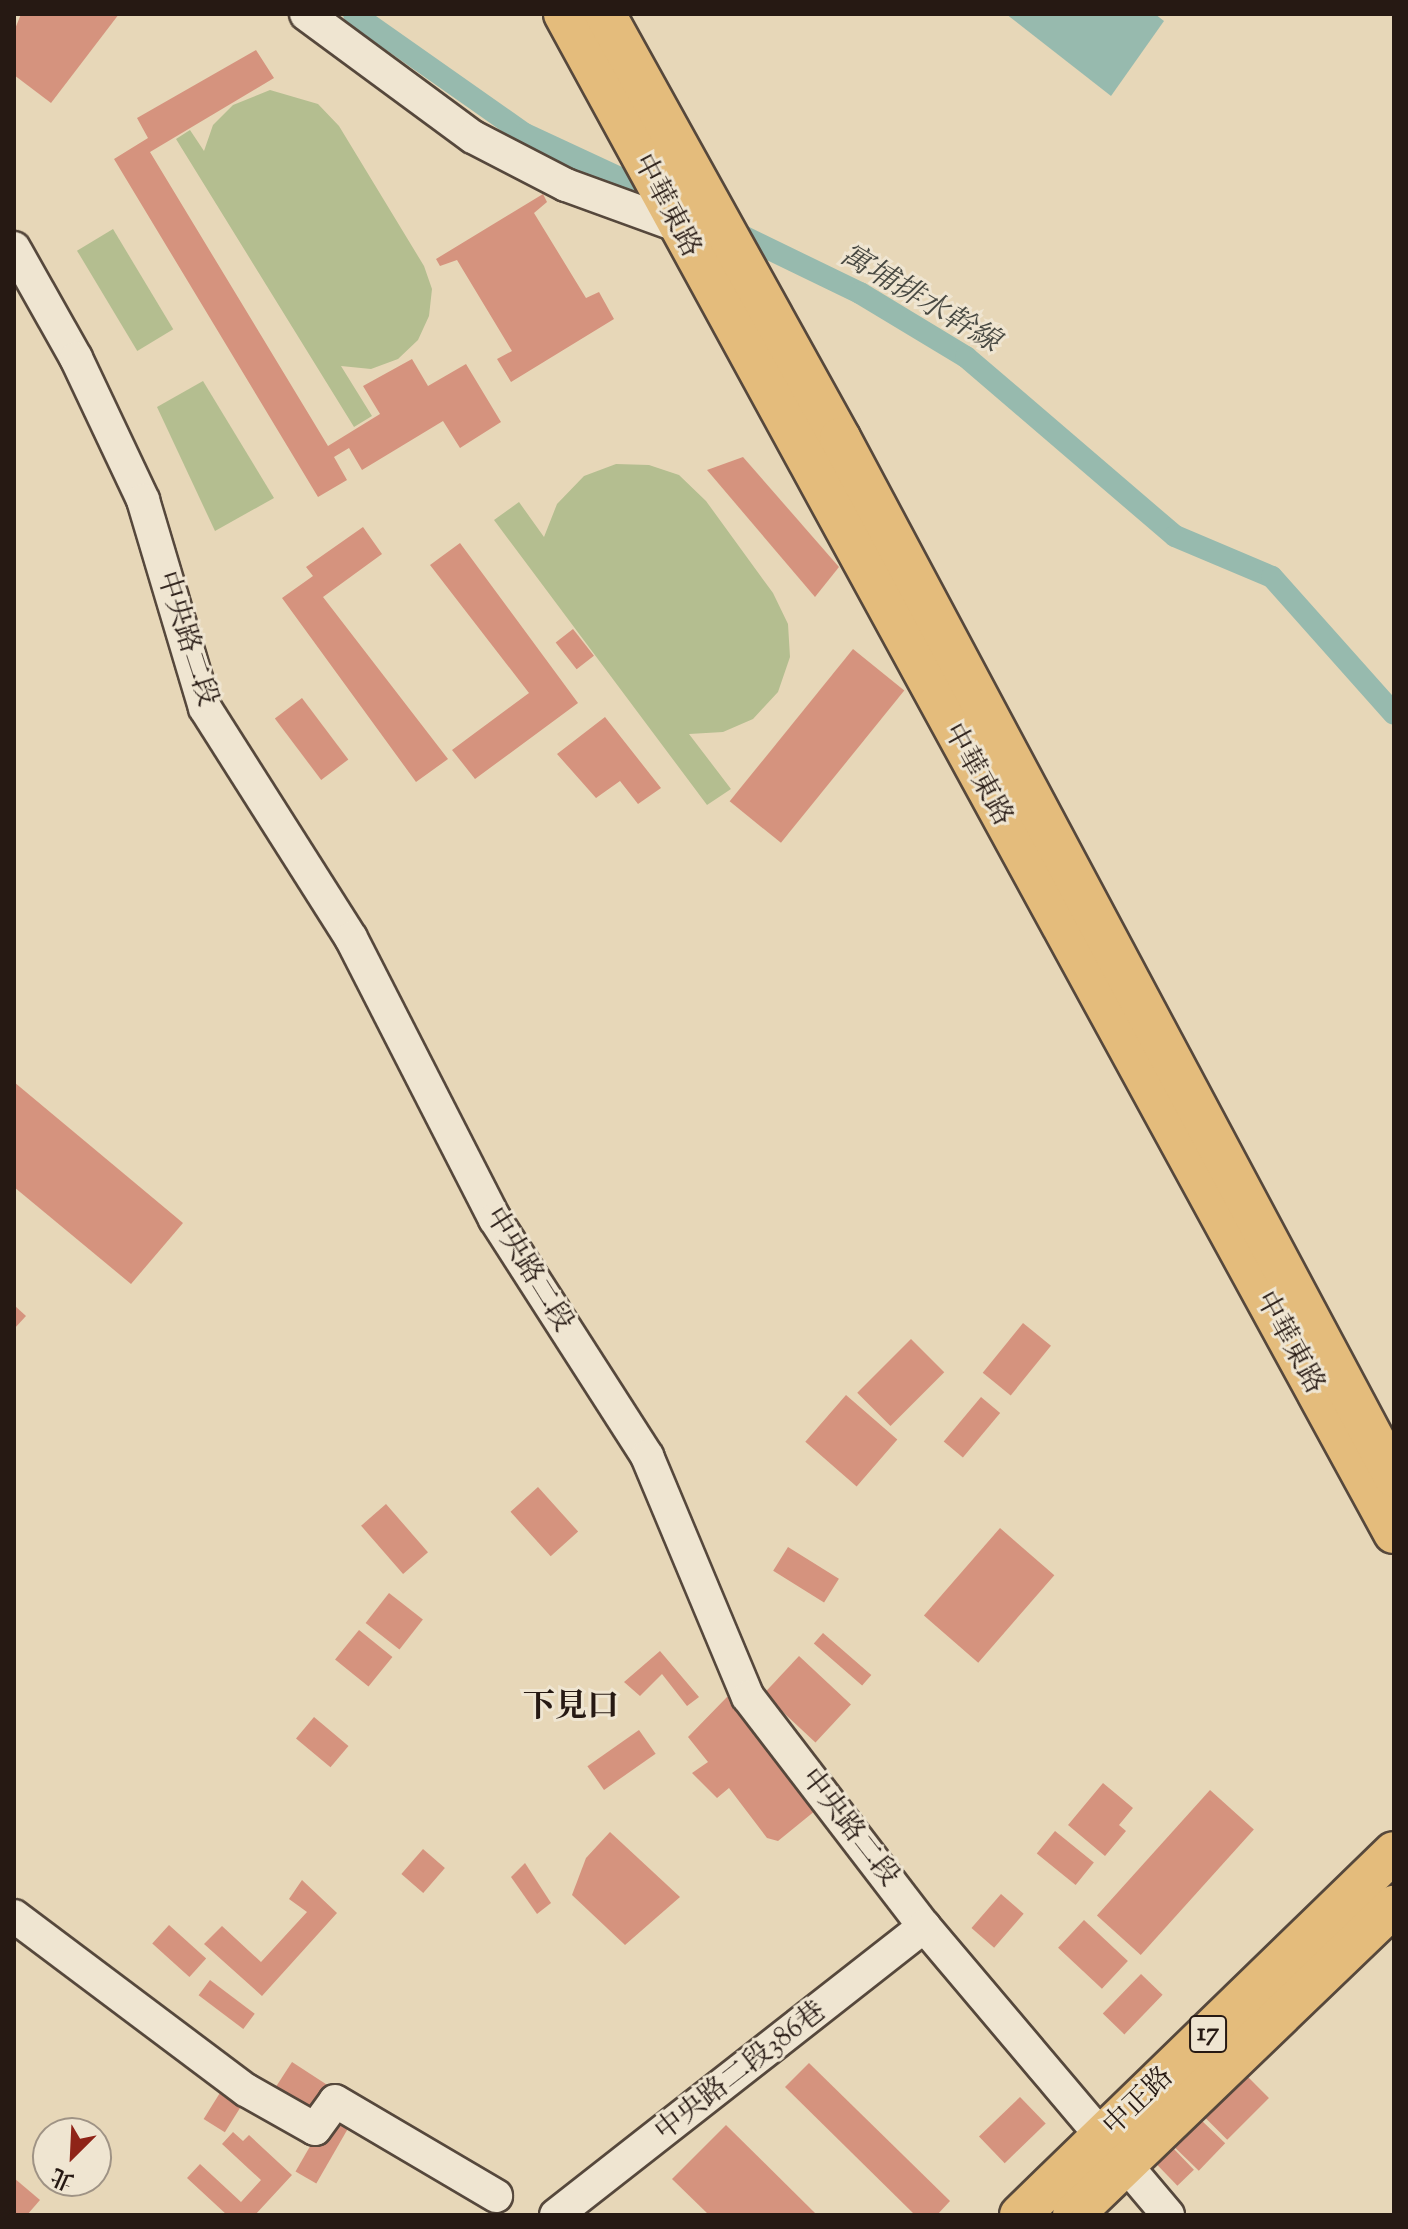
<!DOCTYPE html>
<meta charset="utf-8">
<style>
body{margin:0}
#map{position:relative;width:1408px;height:2229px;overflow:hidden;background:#e7d7b8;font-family:"Sorts Mill Goudy","Noto Serif TC",serif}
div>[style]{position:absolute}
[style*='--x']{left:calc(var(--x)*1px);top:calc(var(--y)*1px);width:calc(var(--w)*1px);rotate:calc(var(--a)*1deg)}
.green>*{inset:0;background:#b4be90;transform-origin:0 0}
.water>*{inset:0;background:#97baae}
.canal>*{height:22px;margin:-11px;padding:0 11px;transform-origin:11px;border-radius:11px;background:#97baae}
.building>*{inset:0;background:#d5937e;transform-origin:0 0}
.roads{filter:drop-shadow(2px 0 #56483c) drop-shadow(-2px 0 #56483c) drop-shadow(0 2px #56483c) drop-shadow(0 -2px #56483c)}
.minor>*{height:32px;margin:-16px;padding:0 16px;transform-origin:16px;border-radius:16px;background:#efe5d1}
.major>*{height:40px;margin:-20px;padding:0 20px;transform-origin:20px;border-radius:20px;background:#e4bc7c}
span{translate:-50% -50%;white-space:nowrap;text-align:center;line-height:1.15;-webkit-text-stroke:6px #efe5d1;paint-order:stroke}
.shield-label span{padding:2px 6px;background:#efe5d1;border:2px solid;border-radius:6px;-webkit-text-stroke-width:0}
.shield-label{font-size:26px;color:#261913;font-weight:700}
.street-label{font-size:28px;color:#261913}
.water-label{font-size:30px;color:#484942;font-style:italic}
.quarter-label{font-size:32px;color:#261913;font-weight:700}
.frame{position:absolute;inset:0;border:16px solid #261913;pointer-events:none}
.north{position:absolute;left:32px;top:2117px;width:80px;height:80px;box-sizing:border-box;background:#efe5d1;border:2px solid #9f9385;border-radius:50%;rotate:204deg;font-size:22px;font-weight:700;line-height:32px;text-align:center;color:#261913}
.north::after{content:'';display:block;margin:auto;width:28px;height:36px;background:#8f2418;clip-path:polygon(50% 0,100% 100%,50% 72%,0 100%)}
</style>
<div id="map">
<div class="green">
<i style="clip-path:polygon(270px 90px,318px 104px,339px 126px,424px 266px,432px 289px,429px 316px,418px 340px,398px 359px,371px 369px,341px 366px,372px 416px,354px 427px,176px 139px,190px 130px,204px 151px,213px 125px,233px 105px)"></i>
<i style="left:113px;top:229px;width:117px;height:42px;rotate:59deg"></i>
<i style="clip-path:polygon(203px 381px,274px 498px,215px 531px,157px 407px)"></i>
<i style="clip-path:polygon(616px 464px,649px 465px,679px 475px,706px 501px,773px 593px,788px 624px,790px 657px,778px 692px,753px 719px,723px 732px,689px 734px,731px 789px,707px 805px,494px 520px,519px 502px,544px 537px,557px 504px,584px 476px)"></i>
</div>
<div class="water">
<i style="clip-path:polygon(1006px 14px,1155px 14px,1164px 21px,1111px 96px)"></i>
</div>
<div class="canal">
<i style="--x:354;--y:14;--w:209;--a:35.1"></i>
<i style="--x:525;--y:134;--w:150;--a:24.9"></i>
<i style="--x:728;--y:229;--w:147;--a:25.9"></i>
<i style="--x:860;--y:293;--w:124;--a:31.1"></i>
<i style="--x:966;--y:357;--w:275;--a:40.6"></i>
<i style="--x:1175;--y:536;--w:105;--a:22.9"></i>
<i style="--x:1272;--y:577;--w:183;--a:48.3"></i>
</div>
<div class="building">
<i style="clip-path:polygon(21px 14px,119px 14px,51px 103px,14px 75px,15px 29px)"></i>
<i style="clip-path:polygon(256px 50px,274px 78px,150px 152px,328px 446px,380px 414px,363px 386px,412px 359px,428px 386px,466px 364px,501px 422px,460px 448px,443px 421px,362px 470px,349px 448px,334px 457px,347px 480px,318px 497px,114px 159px,148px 138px,137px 118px)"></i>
<i style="clip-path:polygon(543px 194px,547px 202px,534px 213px,586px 298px,599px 292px,614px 319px,511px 382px,497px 359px,512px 351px,457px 260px,440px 266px,436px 259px)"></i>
<i style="clip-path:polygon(743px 457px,839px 567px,815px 597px,707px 470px)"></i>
<i style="clip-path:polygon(363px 527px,382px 554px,323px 597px,448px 759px,416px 782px,282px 598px,313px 576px,306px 567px)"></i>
<i style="clip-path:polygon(460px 543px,578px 703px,475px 779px,452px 750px,529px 693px,430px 565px)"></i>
<i style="left:573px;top:629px;width:34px;height:22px;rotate:52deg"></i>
<i style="left:853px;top:649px;width:66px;height:196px;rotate:39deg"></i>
<i style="left:302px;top:698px;width:77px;height:34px;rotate:53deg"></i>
<i style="clip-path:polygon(605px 717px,661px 788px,638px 804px,620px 781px,596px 798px,557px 754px)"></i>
<i style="clip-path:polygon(14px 1082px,183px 1223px,131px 1284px,14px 1187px)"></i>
<i style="clip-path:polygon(14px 1305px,26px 1316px,14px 1329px)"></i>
<i style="left:1023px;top:1323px;width:36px;height:64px;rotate:39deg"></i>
<i style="left:911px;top:1339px;width:47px;height:76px;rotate:45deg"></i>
<i style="left:846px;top:1395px;width:68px;height:62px;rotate:41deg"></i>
<i style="left:981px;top:1397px;width:25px;height:58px;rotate:40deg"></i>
<i style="left:538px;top:1487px;width:60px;height:37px;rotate:48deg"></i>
<i style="left:386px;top:1504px;width:64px;height:33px;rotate:49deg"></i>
<i style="left:1000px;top:1528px;width:72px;height:116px;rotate:41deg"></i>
<i style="left:788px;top:1547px;width:60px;height:28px;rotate:32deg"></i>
<i style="left:389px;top:1593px;width:43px;height:38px;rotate:38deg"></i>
<i style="left:359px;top:1630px;width:43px;height:38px;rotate:39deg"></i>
<i style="left:823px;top:1633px;width:64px;height:14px;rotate:41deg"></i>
<i style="clip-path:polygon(660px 1651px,699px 1697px,687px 1706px,662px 1674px,640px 1696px,624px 1682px)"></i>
<i style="left:799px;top:1656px;width:71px;height:52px;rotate:43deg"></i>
<i style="clip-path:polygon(727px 1697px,741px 1699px,821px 1806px,778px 1841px,767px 1838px,729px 1788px,717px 1798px,692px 1773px,708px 1762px,688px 1737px)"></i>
<i style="left:314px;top:1717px;width:45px;height:28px;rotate:40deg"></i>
<i style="left:639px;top:1730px;width:29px;height:63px;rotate:55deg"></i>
<i style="clip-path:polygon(1103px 1783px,1133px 1808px,1119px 1825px,1126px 1831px,1105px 1856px,1068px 1825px)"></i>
<i style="left:1210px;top:1790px;width:59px;height:169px;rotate:42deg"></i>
<i style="left:1055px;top:1831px;width:50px;height:29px;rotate:39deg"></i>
<i style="clip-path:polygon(610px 1832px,680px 1897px,625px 1945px,572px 1895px,586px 1858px)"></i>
<i style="left:423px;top:1849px;width:29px;height:33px;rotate:41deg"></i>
<i style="clip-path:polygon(525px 1863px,551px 1903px,537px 1914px,511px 1877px)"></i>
<i style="clip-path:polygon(302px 1880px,337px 1913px,262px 1996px,204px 1944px,222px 1926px,261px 1962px,307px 1912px,289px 1899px)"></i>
<i style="left:1001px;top:1894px;width:30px;height:45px;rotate:41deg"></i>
<i style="left:1084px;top:1920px;width:60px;height:38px;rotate:43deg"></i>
<i style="left:169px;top:1925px;width:50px;height:25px;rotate:42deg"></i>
<i style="left:1141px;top:1974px;width:30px;height:55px;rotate:44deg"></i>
<i style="left:210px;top:1980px;width:56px;height:19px;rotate:37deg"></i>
<i style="left:292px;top:2062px;width:49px;height:39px;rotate:33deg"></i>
<i style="clip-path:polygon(809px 2063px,950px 2201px,937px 2215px,915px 2215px,785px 2087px)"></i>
<i style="left:1247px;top:2076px;width:31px;height:59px;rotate:45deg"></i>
<i style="left:228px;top:2080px;width:25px;height:46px;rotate:32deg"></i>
<i style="left:1020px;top:2097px;width:37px;height:57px;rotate:46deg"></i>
<i style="left:335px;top:2103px;width:24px;height:79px;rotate:30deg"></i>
<i style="left:1200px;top:2119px;width:35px;height:38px;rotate:44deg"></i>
<i style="clip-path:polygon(726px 2125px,817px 2215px,709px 2215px,672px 2179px)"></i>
<i style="clip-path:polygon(233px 2132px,243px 2141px,249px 2135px,292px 2175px,255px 2215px,227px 2215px,187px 2178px,200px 2164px,241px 2202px,261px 2180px,222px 2144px)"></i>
<i style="left:1171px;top:2146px;width:33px;height:23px;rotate:46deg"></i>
<i style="clip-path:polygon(14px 2178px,40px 2200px,27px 2215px,14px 2215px)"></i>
</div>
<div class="roads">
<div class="minor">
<i style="--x:306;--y:14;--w:207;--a:36.4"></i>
<i style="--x:473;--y:137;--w:105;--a:27.3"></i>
<i style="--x:566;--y:185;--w:117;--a:20"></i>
<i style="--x:676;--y:225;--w:16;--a:-30"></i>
<i style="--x:14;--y:248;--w:126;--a:60.6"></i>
<i style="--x:76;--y:358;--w:157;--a:64.7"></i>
<i style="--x:143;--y:500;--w:217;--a:73.4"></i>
<i style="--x:205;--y:708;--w:272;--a:57.6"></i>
<i style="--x:351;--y:938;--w:316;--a:62.9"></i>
<i style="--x:495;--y:1219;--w:282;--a:57.3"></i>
<i style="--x:647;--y:1456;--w:261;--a:67.3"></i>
<i style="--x:748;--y:1697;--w:289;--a:52.5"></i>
<i style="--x:924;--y:1926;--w:378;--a:49.8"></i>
<i style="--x:14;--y:1916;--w:290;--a:36.9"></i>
<i style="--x:246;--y:2090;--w:79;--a:29.5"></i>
<i style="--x:315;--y:2129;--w:34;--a:-54"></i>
<i style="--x:335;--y:2101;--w:187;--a:30.5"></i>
<i style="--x:556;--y:2215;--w:468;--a:-38.1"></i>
</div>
<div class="major">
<i style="--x:564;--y:14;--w:1731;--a:61.35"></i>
<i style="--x:605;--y:14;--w:485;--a:61"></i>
<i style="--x:840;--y:438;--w:1177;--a:61.93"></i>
<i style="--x:1020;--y:2215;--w:521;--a:-44.14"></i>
<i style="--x:1073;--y:2215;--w:446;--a:-43.9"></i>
</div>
</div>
<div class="shield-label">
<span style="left:1208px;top:2034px">17</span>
</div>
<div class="street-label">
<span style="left:666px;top:206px;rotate:62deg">中華東路</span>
<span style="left:186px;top:639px;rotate:72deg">中央路二段</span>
<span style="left:977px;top:775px;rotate:61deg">中華東路</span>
<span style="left:528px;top:1270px;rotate:58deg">中央路二段</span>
<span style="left:1289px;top:1343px;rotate:61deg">中華東路</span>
<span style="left:849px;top:1828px;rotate:52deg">中央路二段</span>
<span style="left:741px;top:2072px;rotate:-38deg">中央路二段386巷</span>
<span style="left:1139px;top:2102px;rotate:-44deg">中正路</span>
</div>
<div class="water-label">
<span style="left:919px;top:300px;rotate:31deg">寓埔排水幹線</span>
</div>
<div class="quarter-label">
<span style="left:571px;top:1708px">下見口</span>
</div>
<div class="frame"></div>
<div class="north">北</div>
</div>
